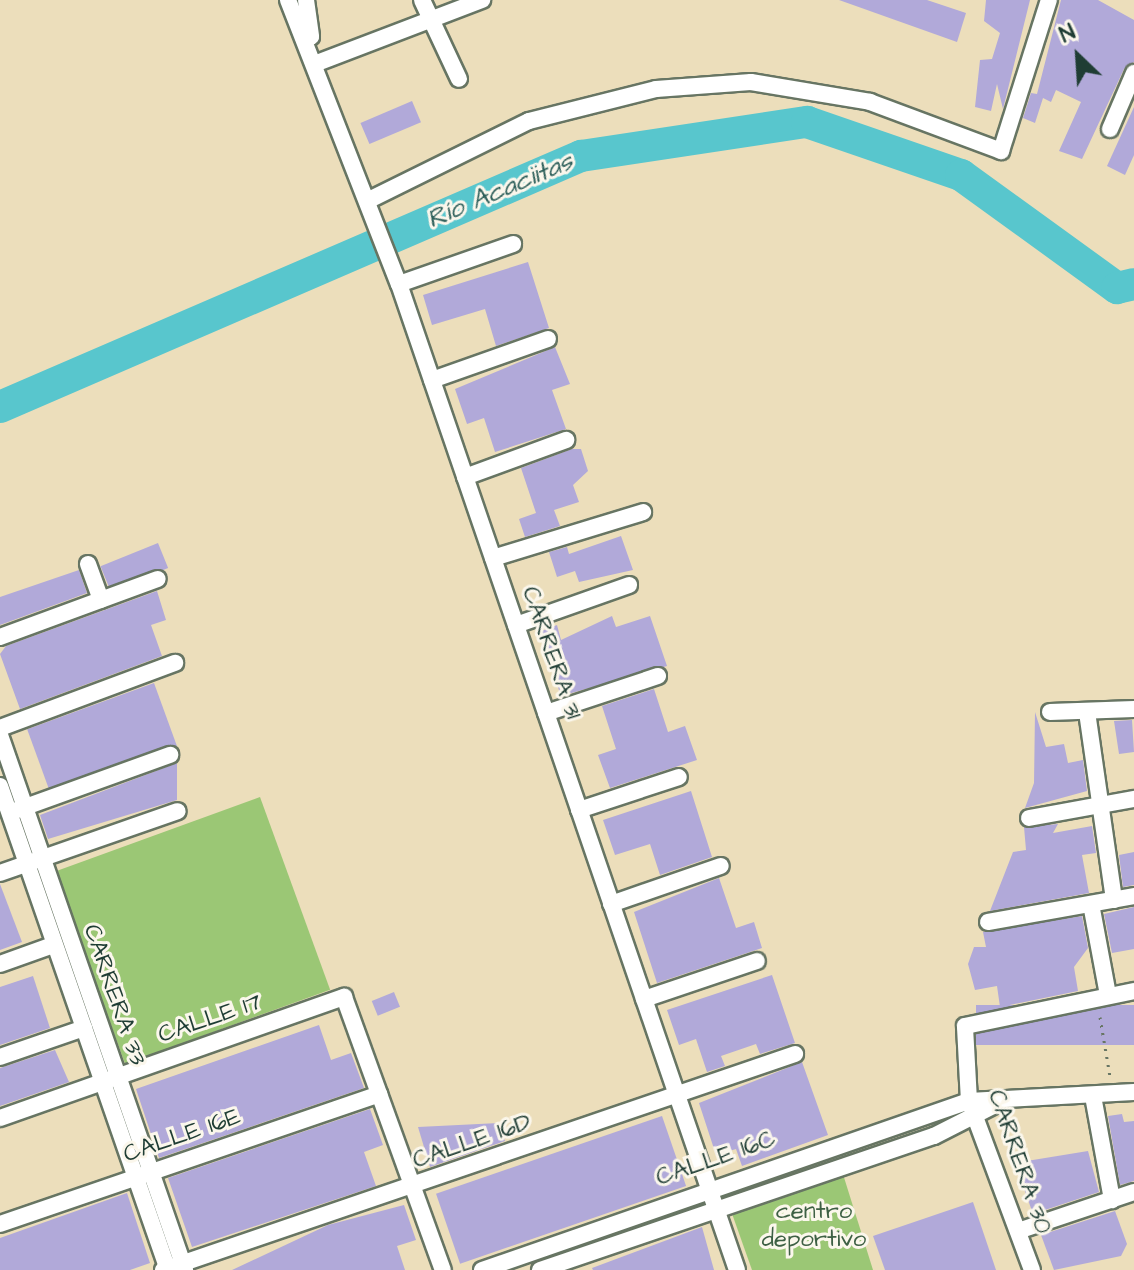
<!DOCTYPE html>
<meta charset="utf-8">
<style>
body{margin:0}
#map{position:relative;width:1134px;height:1270px;overflow:hidden;background:#ecdebb;font-family:"Architects Daughter",sans-serif}
div>[style]{position:absolute}
[style*='--x']{left:calc(var(--x)*1px);top:calc(var(--y)*1px);width:calc(var(--w)*1px);rotate:calc(var(--a)*1deg)}
.green>*{inset:0;background:#9bc775;transform-origin:0 0}
.river>*{height:32px;margin:-16px;padding:0 16px;transform-origin:16px;border-radius:16px;background:#58c6cd}
.building>*{inset:0;background:#b1a9d9;transform-origin:0 0}
.path>*{height:3px;margin-top:-1.5px;transform-origin:0;background:repeating-linear-gradient(90deg,#677563 0 2px,transparent 0 8px)}
.roads{filter:drop-shadow(2px 0 #677563) drop-shadow(-2px 0 #677563) drop-shadow(0 2px #677563) drop-shadow(0 -2px #677563)}
.street>*{height:16px;margin:-8px;padding:0 8px;transform-origin:8px;border-radius:8px;background:#fff}
span{translate:-50% -50%;white-space:nowrap;text-align:center;line-height:1.15;-webkit-text-stroke:6px #fbf7ec;paint-order:stroke}
.street-label{font-size:24px;color:#1f3d34}
.park-label{font-size:24px;color:#3e6044}
.water-label{font-size:26px;color:#2d5f5a;font-style:italic}
.north{position:absolute;left:1038px;top:16px;width:80px;height:80px;-webkit-text-stroke:6px #fbf7ec;paint-order:stroke;rotate:335deg;font-size:22px;font-weight:700;line-height:32px;text-align:center;color:#1f3d34}
.north::after{content:'';display:block;margin:auto;width:28px;height:36px;background:#1f3d34;clip-path:polygon(50% 0,100% 100%,50% 72%,0 100%)}
</style>
<div id="map">
<div class="green">
<i style="left:260px;top:797px;width:205px;height:218px;rotate:70deg"></i>
<i style="clip-path:polygon(842px 1171px,873px 1270px,752px 1270px,730px 1208px)"></i>
</div>
<div class="river">
<i style="--x:0;--y:407;--w:633;--a:-23.37"></i>
<i style="--x:581;--y:156;--w:229;--a:-8.6"></i>
<i style="--x:807;--y:122;--w:163;--a:19"></i>
<i style="--x:961;--y:175;--w:193;--a:35.9"></i>
<i style="--x:1117;--y:288;--w:17;--a:-13"></i>
</div>
<div class="building">
<i style="clip-path:polygon(839px 0,927px 0,966px 13px,957px 42px)"></i>
<i style="clip-path:polygon(986px 0,1030px 0,1003px 109px,997px 84px,991px 111px,975px 107px,980px 60px,992px 59px,1000px 33px,984px 21px)"></i>
<i style="clip-path:polygon(1061px 0,1098px 0,1134px 20px,1134px 62px,1124px 69px,1082px 159px,1059px 151px,1081px 102px,1056px 90px,1051px 102px,1043px 98px,1035px 123px,1023px 118px,1031px 93px,1037px 94px)"></i>
<i style="left:412px;top:101px;width:23px;height:56px;rotate:67deg"></i>
<i style="clip-path:polygon(1134px 107px,1134px 155px,1125px 175px,1107px 166px)"></i>
<i style="clip-path:polygon(528px 262px,549px 328px,496px 346px,485px 309px,432px 325px,423px 295px)"></i>
<i style="clip-path:polygon(555px 347px,570px 384px,552px 390px,566px 429px,495px 452px,484px 418px,467px 424px,455px 389px)"></i>
<i style="clip-path:polygon(572px 449px,581px 449px,588px 471px,573px 485px,579px 502px,554px 510px,560px 526px,525px 537px,519px 519px,536px 513px,521px 468px)"></i>
<i style="clip-path:polygon(621px 536px,633px 570px,579px 582px,575px 571px,557px 577px,549px 552px,567px 547px,569px 554px)"></i>
<i style="left:158px;top:543px;width:27px;height:62px;rotate:68deg"></i>
<i style="clip-path:polygon(79px 570px,87px 593px,0 625px,0 597px)"></i>
<i style="clip-path:polygon(157px 591px,166px 620px,151px 625px,162px 656px,20px 709px,0 654px,6px 646px)"></i>
<i style="clip-path:polygon(612px 616px,616px 627px,650px 616px,667px 666px,561px 696px,539px 632px,557px 625px,561px 640px)"></i>
<i style="left:154px;top:683px;width:67px;height:135px;rotate:70deg"></i>
<i style="clip-path:polygon(654px 689px,668px 732px,685px 726px,697px 760px,610px 788px,598px 755px,616px 749px,602px 706px)"></i>
<i style="clip-path:polygon(1035px 712px,1046px 747px,1064px 744px,1068px 763px,1083px 760px,1087px 791px,1025px 808px,1034px 783px)"></i>
<i style="clip-path:polygon(1132px 720px,1134px 752px,1119px 754px,1114px 721px)"></i>
<i style="clip-path:polygon(177px 763px,177px 800px,48px 839px,40px 815px)"></i>
<i style="clip-path:polygon(691px 791px,712px 857px,660px 875px,650px 844px,615px 855px,603px 820px)"></i>
<i style="clip-path:polygon(1058px 824px,1053px 833px,1092px 826px,1096px 853px,1082px 855px,1089px 893px,990px 911px,1013px 852px,1026px 850px,1024px 827px)"></i>
<i style="clip-path:polygon(1134px 852px,1134px 885px,1123px 887px,1119px 855px)"></i>
<i style="clip-path:polygon(719px 878px,736px 928px,754px 922px,762px 948px,657px 983px,634px 912px)"></i>
<i style="clip-path:polygon(0 884px,22px 942px,0 950px)"></i>
<i style="clip-path:polygon(1134px 907px,1134px 949px,1112px 953px,1104px 914px)"></i>
<i style="clip-path:polygon(1082px 916px,1088px 948px,1074px 967px,1078px 991px,1000px 1007px,997px 986px,975px 990px,968px 964px,974px 947px,986px 947px,983px 932px)"></i>
<i style="clip-path:polygon(772px 975px,795px 1043px,760px 1054px,756px 1044px,721px 1056px,725px 1066px,707px 1072px,696px 1039px,679px 1045px,667px 1010px)"></i>
<i style="clip-path:polygon(33px 976px,50px 1028px,0 1045px,0 987px)"></i>
<i style="left:394px;top:992px;width:16px;height:24px;rotate:68deg"></i>
<i style="left:1134px;top:1005px;width:40px;height:158px;rotate:90deg"></i>
<i style="clip-path:polygon(319px 1025px,331px 1060px,351px 1053px,364px 1088px,159px 1158px,136px 1089px)"></i>
<i style="clip-path:polygon(55px 1050px,69px 1082px,0 1106px,0 1068px)"></i>
<i style="clip-path:polygon(802px 1062px,828px 1135px,742px 1166px,736px 1149px,716px 1155px,699px 1103px)"></i>
<i style="clip-path:polygon(370px 1109px,383px 1145px,364px 1152px,376px 1186px,192px 1247px,168px 1178px)"></i>
<i style="clip-path:polygon(1122px 1114px,1124px 1122px,1134px 1121px,1134px 1181px,1120px 1185px,1108px 1116px)"></i>
<i style="left:662px;top:1116px;width:74px;height:239px;rotate:71deg"></i>
<i style="clip-path:polygon(499px 1123px,505px 1141px,430px 1167px,418px 1127px)"></i>
<i style="clip-path:polygon(1088px 1151px,1099px 1192px,1033px 1214px,1015px 1163px)"></i>
<i style="clip-path:polygon(127px 1193px,150px 1263px,130px 1270px,0 1270px,0 1238px)"></i>
<i style="clip-path:polygon(973px 1202px,996px 1270px,885px 1270px,873px 1236px)"></i>
<i style="clip-path:polygon(404px 1205px,416px 1240px,397px 1246px,405px 1270px,232px 1270px,328px 1225px)"></i>
<i style="clip-path:polygon(1115px 1211px,1127px 1244px,1121px 1256px,1054px 1270px,1041px 1235px)"></i>
<i style="clip-path:polygon(702px 1227px,714px 1270px,593px 1270px,592px 1268px)"></i>
</div>
<div class="path">
<i style="--x:1100;--y:1017;--w:60;--a:80.4"></i>
</div>
<div class="roads">
<div class="street">
<i style="--x:288;--y:0;--w:305;--a:68.7"></i>
<i style="--x:399;--y:284;--w:1042;--a:71.08"></i>
<i style="--x:306;--y:0;--w:37;--a:82"></i>
<i style="--x:422;--y:0;--w:87;--a:64.9"></i>
<i style="--x:317;--y:63;--w:177;--a:-20.9"></i>
<i style="--x:1110;--y:129;--w:61;--a:-66.8"></i>
<i style="--x:369;--y:200;--w:178;--a:-26.3"></i>
<i style="--x:529;--y:121;--w:131;--a:-14.1"></i>
<i style="--x:656;--y:89;--w:95;--a:-4.2"></i>
<i style="--x:751;--y:82;--w:121;--a:9.5"></i>
<i style="--x:870;--y:102;--w:140;--a:20.5"></i>
<i style="--x:1001;--y:151;--w:158;--a:-72.4"></i>
<i style="--x:399;--y:284;--w:121;--a:-19.3"></i>
<i style="--x:432;--y:380;--w:123;--a:-19.5"></i>
<i style="--x:465;--y:477;--w:108;--a:-20.1"></i>
<i style="--x:493;--y:558;--w:157;--a:-17"></i>
<i style="--x:88;--y:564;--w:38;--a:70"></i>
<i style="--x:516;--y:625;--w:120;--a:-19.5"></i>
<i style="--x:0;--y:637;--w:168;--a:-20.2"></i>
<i style="--x:1050;--y:712;--w:84;--a:-2"></i>
<i style="--x:1087;--y:712;--w:190;--a:81.8"></i>
<i style="--x:546;--y:713;--w:118;--a:-18.3"></i>
<i style="--x:0;--y:728;--w:187;--a:-20.4"></i>
<i style="--x:0;--y:735;--w:566;--a:70.92"></i>
<i style="--x:0;--y:786;--w:512;--a:70.86"></i>
<i style="--x:17;--y:810;--w:163;--a:-19.8"></i>
<i style="--x:579;--y:810;--w:105;--a:-18.3"></i>
<i style="--x:1029;--y:818;--w:107;--a:-10.3"></i>
<i style="--x:0;--y:873;--w:188;--a:-19.2"></i>
<i style="--x:611;--y:904;--w:116;--a:-19.1"></i>
<i style="--x:1091;--y:904;--w:93;--a:79.4"></i>
<i style="--x:988;--y:922;--w:148;--a:-10.1"></i>
<i style="--x:0;--y:964;--w:56;--a:-19.7"></i>
<i style="--x:644;--y:999;--w:119;--a:-18.6"></i>
<i style="--x:0;--y:1057;--w:89;--a:-19"></i>
<i style="--x:1093;--y:1096;--w:106;--a:79.6"></i>
<i style="--x:0;--y:1118;--w:365;--a:-19.4"></i>
<i style="--x:344;--y:997;--w:290;--a:70.1"></i>
<i style="--x:0;--y:1224;--w:401;--a:-18.9"></i>
<i style="--x:1018;--y:1231;--w:122;--a:-18.6"></i>
<i style="--x:163;--y:1270;--w:668;--a:-18.87"></i>
<i style="--x:482;--y:1270;--w:515;--a:-19.14"></i>
<i style="--x:969;--y:1101;--w:165;--a:-3.1"></i>
<i style="--x:540;--y:1270;--w:416;--a:-18.8"></i>
<i style="--x:934;--y:1136;--w:68;--a:-26.9"></i>
<i style="--x:1032;--y:1270;--w:180;--a:-110.4"></i>
<i style="--x:969;--y:1101;--w:75;--a:-93.1"></i>
<i style="--x:965;--y:1026;--w:173;--a:-11.7"></i>
</div>
</div>
<div class="street-label">
<span style="left:551px;top:653px;rotate:71deg">CARRERA 31</span>
<span style="left:114px;top:995px;rotate:71deg">CARRERA 33</span>
<span style="left:210px;top:1019px;rotate:-19deg">CALLE 17</span>
<span style="left:182px;top:1136px;rotate:-19deg">CALLE 16E</span>
<span style="left:472px;top:1142px;rotate:-19deg">CALLE 16D</span>
<span style="left:716px;top:1159px;rotate:-19deg">CALLE 16C</span>
<span style="left:1019px;top:1162px;rotate:71deg">CARRERA 30</span>
</div>
<div class="park-label">
<span style="left:814px;top:1226px">centro<br>deportivo</span>
</div>
<div class="water-label">
<span style="left:500px;top:191px;rotate:-23deg">Río Acaciitas</span>
</div>
<div class="north">N</div>
</div>
